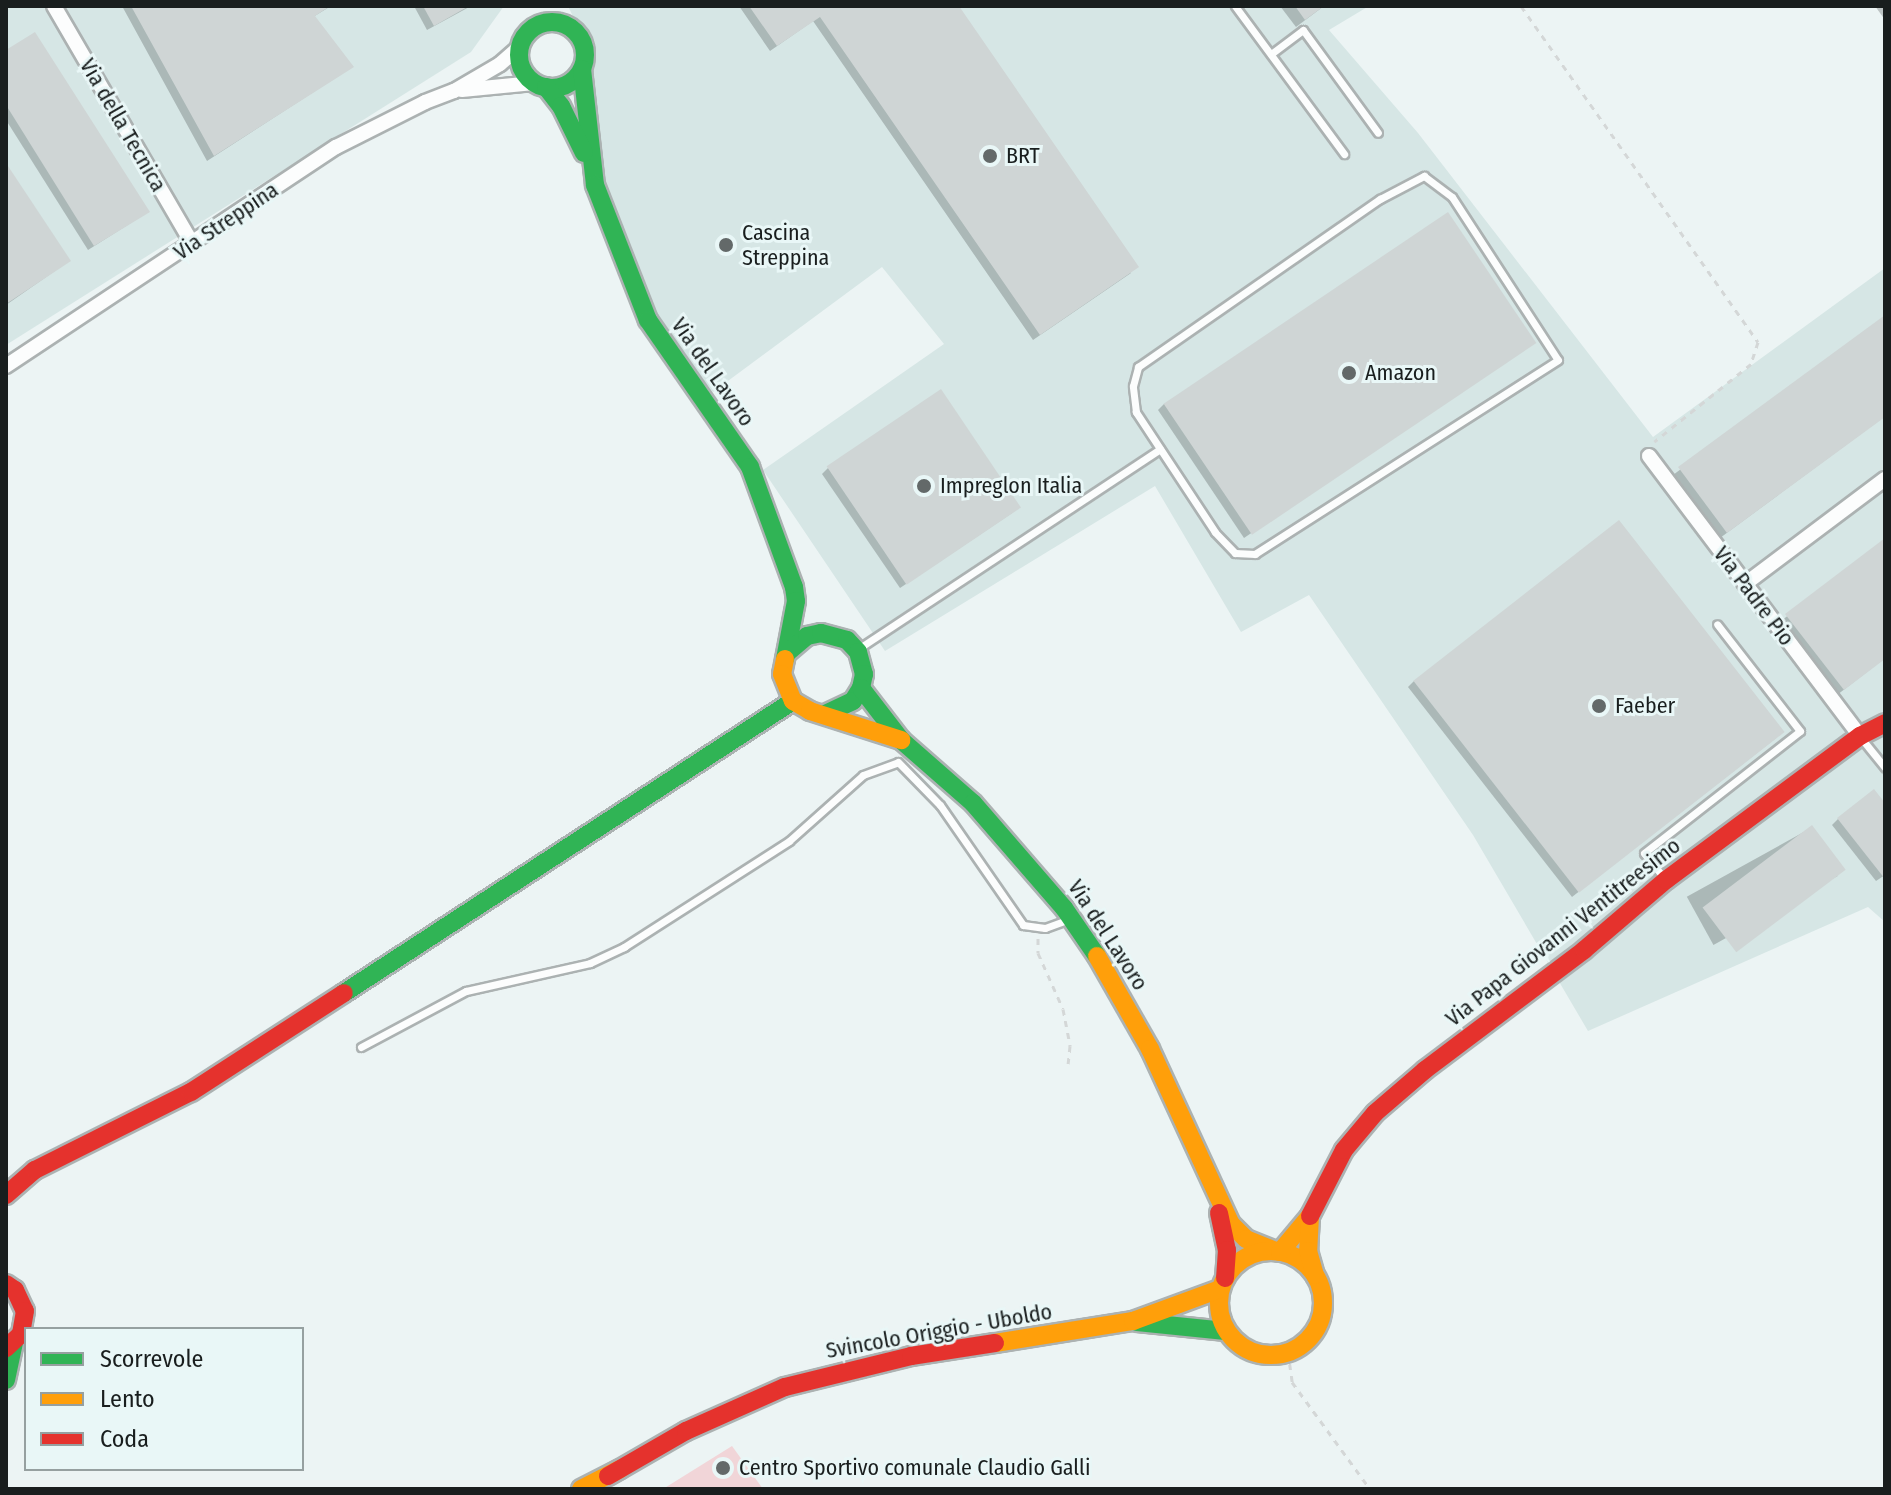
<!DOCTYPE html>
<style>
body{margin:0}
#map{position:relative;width:1891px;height:1495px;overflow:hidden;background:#ecf4f4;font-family:"Fira Sans Condensed",sans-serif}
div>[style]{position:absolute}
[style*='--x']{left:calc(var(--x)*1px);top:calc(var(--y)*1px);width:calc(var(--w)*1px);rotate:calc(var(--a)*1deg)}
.built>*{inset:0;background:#d6e6e5}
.green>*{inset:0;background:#f1d5d8}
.shadow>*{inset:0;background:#0003;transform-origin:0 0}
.building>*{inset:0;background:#cfd5d5;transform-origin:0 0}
.path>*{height:3px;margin-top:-1.5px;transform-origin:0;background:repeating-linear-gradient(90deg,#d4d7d7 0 6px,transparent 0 12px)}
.roads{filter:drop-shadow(2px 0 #acb2b2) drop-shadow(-2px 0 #acb2b2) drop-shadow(0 2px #acb2b2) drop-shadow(0 -2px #acb2b2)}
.lane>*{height:7px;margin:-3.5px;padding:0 3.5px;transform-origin:3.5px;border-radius:3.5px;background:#fcfdfd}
.street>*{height:14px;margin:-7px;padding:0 7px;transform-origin:7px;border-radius:7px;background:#fcfdfd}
.fast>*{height:18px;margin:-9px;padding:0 9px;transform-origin:9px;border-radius:9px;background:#30b455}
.fast>.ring{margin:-9px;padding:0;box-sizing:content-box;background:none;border:18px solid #30b455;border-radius:50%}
.slow>*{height:18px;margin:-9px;padding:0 9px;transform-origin:9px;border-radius:9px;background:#ff9f0a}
.slow>.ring{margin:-9px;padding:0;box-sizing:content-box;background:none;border:18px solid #ff9f0a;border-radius:50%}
.jam>*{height:18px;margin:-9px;padding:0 9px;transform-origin:9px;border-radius:9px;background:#e5322d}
.dots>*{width:22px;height:22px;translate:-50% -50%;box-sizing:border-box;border:4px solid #e9f7f7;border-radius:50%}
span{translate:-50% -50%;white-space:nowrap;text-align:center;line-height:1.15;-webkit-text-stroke:6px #e9f7f7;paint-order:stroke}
.street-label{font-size:22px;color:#191e1e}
.poi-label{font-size:22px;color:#191e1e}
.left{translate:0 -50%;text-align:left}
.frame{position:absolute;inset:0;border:8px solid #191e1e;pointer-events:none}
.legend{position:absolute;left:24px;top:1327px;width:280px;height:144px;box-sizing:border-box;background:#e9f7f7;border:2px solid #96a0a0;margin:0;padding:10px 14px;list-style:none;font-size:24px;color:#191e1e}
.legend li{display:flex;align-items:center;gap:16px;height:40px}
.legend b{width:40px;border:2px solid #96a0a0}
</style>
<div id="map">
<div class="built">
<i style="clip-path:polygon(6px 6px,504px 6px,471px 52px,6px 345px)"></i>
<i style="clip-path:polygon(568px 6px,1369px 6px,1329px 30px,1418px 133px,1653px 437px,1885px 268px,1885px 922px,1868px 907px,1588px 1031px,1473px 835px,1309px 595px,1241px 632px,1155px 486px,885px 651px,763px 470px,944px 344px,882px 267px,713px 392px,653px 317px,599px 167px,589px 50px)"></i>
</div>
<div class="green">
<i style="clip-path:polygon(732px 1446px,763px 1489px,663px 1489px)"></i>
</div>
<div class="shadow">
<i style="clip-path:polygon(122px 6px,331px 6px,313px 17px,352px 67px,207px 161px)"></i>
<i style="clip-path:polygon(414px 6px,471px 6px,427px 30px)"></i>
<i style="clip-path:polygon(739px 6px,957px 6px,1131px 273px,1033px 340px,813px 21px,770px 51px)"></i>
<i style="clip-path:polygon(1280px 6px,1324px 6px,1296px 27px)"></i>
<i style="clip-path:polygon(1875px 6px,1885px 6px,1885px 20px)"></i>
<i style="clip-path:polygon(6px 52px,148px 212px,88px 250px,6px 120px)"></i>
<i style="clip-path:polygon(6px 166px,69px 261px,6px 305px)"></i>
<i style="clip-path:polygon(1885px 317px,1885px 416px,1720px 538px,1673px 475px)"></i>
<i style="clip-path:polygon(1533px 343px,1244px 538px,1158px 410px,1164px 404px)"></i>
<i style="clip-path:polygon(828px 468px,1012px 513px,900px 588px,822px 474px)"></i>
<i style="clip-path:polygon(1885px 540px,1885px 658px,1837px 695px,1781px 621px)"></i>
<i style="clip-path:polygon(1414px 681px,1776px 738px,1572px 897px,1408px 687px)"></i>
<i style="clip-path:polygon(1885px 807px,1885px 875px,1876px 881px,1832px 825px,1838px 819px)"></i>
<i style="left:1811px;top:828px;width:55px;height:142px;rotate:61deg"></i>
</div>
<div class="building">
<i style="clip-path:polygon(131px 6px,330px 6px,315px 16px,354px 67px,214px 156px)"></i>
<i style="clip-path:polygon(423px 6px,469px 6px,434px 26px)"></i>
<i style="clip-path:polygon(749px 6px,959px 6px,1139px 267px,1040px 335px,820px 17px,777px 46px)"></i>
<i style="clip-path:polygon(1295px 6px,1324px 6px,1305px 20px)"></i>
<i style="clip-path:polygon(35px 32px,150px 212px,94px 246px,6px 105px,6px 50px)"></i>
<i style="clip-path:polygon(6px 163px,71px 261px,6px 304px)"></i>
<i style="left:1448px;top:212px;width:158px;height:343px;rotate:56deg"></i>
<i style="clip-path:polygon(1885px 315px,1885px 417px,1727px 533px,1678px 467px)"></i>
<i style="left:941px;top:389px;width:143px;height:138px;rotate:56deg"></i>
<i style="left:1619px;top:520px;width:269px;height:261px;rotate:52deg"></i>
<i style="clip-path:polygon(1885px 538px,1885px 659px,1844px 690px,1785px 614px)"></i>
<i style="clip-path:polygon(1874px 789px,1885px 803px,1885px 879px,1837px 818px)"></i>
<i style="left:1812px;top:825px;width:56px;height:137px;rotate:53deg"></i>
</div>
<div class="path">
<i style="--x:1521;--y:6;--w:411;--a:54.8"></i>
<i style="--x:1758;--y:342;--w:23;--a:108"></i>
<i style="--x:1751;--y:364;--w:124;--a:141.2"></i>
<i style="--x:1038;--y:938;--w:15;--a:90"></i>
<i style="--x:1038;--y:953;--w:61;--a:65.9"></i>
<i style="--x:1063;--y:1009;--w:38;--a:79"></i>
<i style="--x:1070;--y:1046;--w:18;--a:96"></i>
<i style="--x:1288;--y:1352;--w:30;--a:82"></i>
<i style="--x:1292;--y:1382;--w:132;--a:53.9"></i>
</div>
<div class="roads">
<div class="lane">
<i style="--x:1235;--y:6;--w:184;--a:53.6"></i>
<i style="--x:1271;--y:54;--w:40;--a:-37"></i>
<i style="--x:1303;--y:30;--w:127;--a:53.9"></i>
<i style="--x:1424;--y:176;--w:35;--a:37"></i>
<i style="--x:1452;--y:197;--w:194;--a:57"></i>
<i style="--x:1558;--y:360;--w:360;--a:147.4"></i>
<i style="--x:1255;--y:554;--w:20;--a:-177"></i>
<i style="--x:1235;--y:553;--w:29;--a:-134"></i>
<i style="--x:1215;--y:532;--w:144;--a:-123.4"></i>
<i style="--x:1136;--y:412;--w:26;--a:-97"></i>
<i style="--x:1133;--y:386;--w:20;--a:-75"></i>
<i style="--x:1138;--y:367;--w:295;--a:-34.8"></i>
<i style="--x:1380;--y:199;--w:50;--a:-27.6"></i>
<i style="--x:858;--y:649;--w:362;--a:-33.5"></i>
<i style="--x:1861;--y:738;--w:38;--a:51"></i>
<i style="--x:1665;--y:879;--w:33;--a:-129"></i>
<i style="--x:1644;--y:853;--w:198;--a:-38"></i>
<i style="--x:1800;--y:731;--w:135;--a:-127.8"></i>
<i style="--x:361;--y:1047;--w:119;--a:-28.1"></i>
<i style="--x:466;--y:991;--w:127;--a:-12.7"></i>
<i style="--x:590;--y:963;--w:38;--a:-25"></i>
<i style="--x:624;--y:947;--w:196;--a:-32.7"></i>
<i style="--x:789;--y:841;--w:99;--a:-41.7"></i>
<i style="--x:863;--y:775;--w:37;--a:-20"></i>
<i style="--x:898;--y:762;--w:60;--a:45.7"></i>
<i style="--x:940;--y:805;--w:146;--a:55.3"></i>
<i style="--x:1023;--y:925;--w:22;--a:8"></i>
<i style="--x:1045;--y:928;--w:27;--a:-20"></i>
</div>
<div class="street">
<i style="--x:54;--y:6;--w:274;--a:59.8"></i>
<i style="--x:462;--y:90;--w:72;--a:-5.6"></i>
<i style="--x:6;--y:366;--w:396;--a:-33.6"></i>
<i style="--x:336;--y:147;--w:100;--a:-26.8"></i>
<i style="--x:425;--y:102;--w:31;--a:-21"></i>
<i style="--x:454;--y:91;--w:53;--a:-30.4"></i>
<i style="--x:500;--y:64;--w:28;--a:-41"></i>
<i style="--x:1649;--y:456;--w:351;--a:53"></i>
<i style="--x:1745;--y:584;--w:175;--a:-36.9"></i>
</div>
<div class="fast">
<i class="ring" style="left:519px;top:22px;width:48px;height:48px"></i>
<i style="--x:582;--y:69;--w:117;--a:83.6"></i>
<i style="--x:595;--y:185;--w:145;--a:68.6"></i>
<i style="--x:648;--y:320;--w:179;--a:55.2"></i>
<i style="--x:750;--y:467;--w:128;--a:69.9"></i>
<i style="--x:794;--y:587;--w:14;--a:82"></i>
<i style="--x:796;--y:601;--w:59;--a:100.7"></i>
<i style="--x:546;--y:87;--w:24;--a:52"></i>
<i style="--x:561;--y:106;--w:52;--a:63.9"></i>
<i style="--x:788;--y:652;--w:25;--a:-40"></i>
<i style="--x:807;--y:636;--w:14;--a:-12"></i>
<i style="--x:821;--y:633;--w:27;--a:15"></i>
<i style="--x:847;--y:640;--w:16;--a:47"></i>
<i style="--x:858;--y:652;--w:23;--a:75"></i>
<i style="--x:864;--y:674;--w:14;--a:102"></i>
<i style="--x:861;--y:688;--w:15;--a:122"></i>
<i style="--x:853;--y:701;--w:31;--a:155"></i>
<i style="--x:861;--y:688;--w:66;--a:52.4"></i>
<i style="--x:901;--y:740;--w:96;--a:41.2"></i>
<i style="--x:973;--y:803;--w:139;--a:49.1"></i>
<i style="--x:1064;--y:908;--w:58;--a:55.5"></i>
<i style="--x:344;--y:993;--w:536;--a:-33.04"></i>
<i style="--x:1137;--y:1322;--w:89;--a:5.8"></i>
<i style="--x:6;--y:1380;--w:38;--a:-78"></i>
</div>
<div class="slow">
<i style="--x:785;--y:659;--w:15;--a:101"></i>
<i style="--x:782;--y:674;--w:29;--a:68"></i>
<i style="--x:793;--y:701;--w:20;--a:30"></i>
<i style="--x:810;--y:711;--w:96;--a:17.7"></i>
<i style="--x:1097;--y:956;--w:107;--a:60.3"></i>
<i style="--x:1150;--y:1049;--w:193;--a:65.2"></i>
<i style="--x:1231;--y:1224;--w:21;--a:45"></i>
<i style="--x:1246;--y:1239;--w:31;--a:22"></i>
<i class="ring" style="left:1219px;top:1251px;width:86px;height:86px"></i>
<i style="--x:1280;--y:1252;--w:47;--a:-50.2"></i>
<i style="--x:1310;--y:1216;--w:35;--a:93"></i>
<i style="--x:1308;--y:1251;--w:25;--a:74"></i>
<i style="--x:995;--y:1343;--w:140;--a:-9.1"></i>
<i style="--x:1133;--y:1321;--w:93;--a:-20.2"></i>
<i style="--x:581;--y:1489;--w:44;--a:-27.1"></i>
</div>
<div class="jam">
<i style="--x:6;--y:1195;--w:38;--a:-41"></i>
<i style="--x:35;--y:1170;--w:174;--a:-26.6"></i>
<i style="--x:191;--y:1092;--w:182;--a:-32.9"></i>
<i style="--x:1219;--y:1213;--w:38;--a:78"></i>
<i style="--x:1227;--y:1250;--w:28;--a:94"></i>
<i style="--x:1310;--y:1216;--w:74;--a:-62.7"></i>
<i style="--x:1344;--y:1150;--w:48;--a:-50"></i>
<i style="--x:1375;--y:1113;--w:66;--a:-40.7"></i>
<i style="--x:1425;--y:1070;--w:199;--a:-37"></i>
<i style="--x:1584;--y:950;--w:108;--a:-40.5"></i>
<i style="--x:1666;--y:880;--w:242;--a:-36.6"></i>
<i style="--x:1860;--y:736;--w:28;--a:-27"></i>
<i style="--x:6;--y:1284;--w:11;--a:34"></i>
<i style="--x:15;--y:1290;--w:23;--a:65"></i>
<i style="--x:25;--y:1311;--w:23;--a:100"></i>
<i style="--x:21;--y:1334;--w:21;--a:137"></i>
<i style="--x:608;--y:1476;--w:90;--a:-30"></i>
<i style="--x:686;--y:1431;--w:108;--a:-24"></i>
<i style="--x:785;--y:1387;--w:130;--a:-13.8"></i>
<i style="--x:911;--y:1356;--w:85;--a:-8.8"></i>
</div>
</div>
<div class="dots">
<i style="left:990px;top:156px;background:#636969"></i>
<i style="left:726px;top:245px;background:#636969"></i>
<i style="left:1349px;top:373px;background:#636969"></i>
<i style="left:924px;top:486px;background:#636969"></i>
<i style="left:1599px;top:706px;background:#636969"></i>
<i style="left:723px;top:1468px;background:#636969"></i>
</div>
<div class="street-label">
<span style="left:123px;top:125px;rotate:60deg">Via della Tecnica</span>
<span style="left:226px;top:221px;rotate:-34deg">Via Streppina</span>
<span style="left:713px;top:372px;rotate:55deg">Via del Lavoro</span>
<span style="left:1754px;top:596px;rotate:53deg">Via Padre Pio</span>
<span style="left:1563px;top:932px;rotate:-38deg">Via Papa Giovanni Ventitreesimo</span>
<span style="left:1108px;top:935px;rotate:57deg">Via del Lavoro</span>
<span style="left:939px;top:1331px;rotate:-10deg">Svincolo Origgio - Uboldo</span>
</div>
<div class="poi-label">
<span class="left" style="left:1006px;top:156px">BRT</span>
<span class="left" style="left:742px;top:245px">Cascina<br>Streppina</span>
<span class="left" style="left:1365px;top:373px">Amazon</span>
<span class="left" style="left:940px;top:486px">Impreglon Italia</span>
<span class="left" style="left:1615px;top:706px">Faeber</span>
<span class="left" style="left:739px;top:1468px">Centro Sportivo comunale Claudio Galli</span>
</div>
<div class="frame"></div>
<ul class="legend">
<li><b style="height:10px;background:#30b455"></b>Scorrevole</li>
<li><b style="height:10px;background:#ff9f0a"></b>Lento</li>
<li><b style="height:10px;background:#e5322d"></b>Coda</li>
</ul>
</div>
